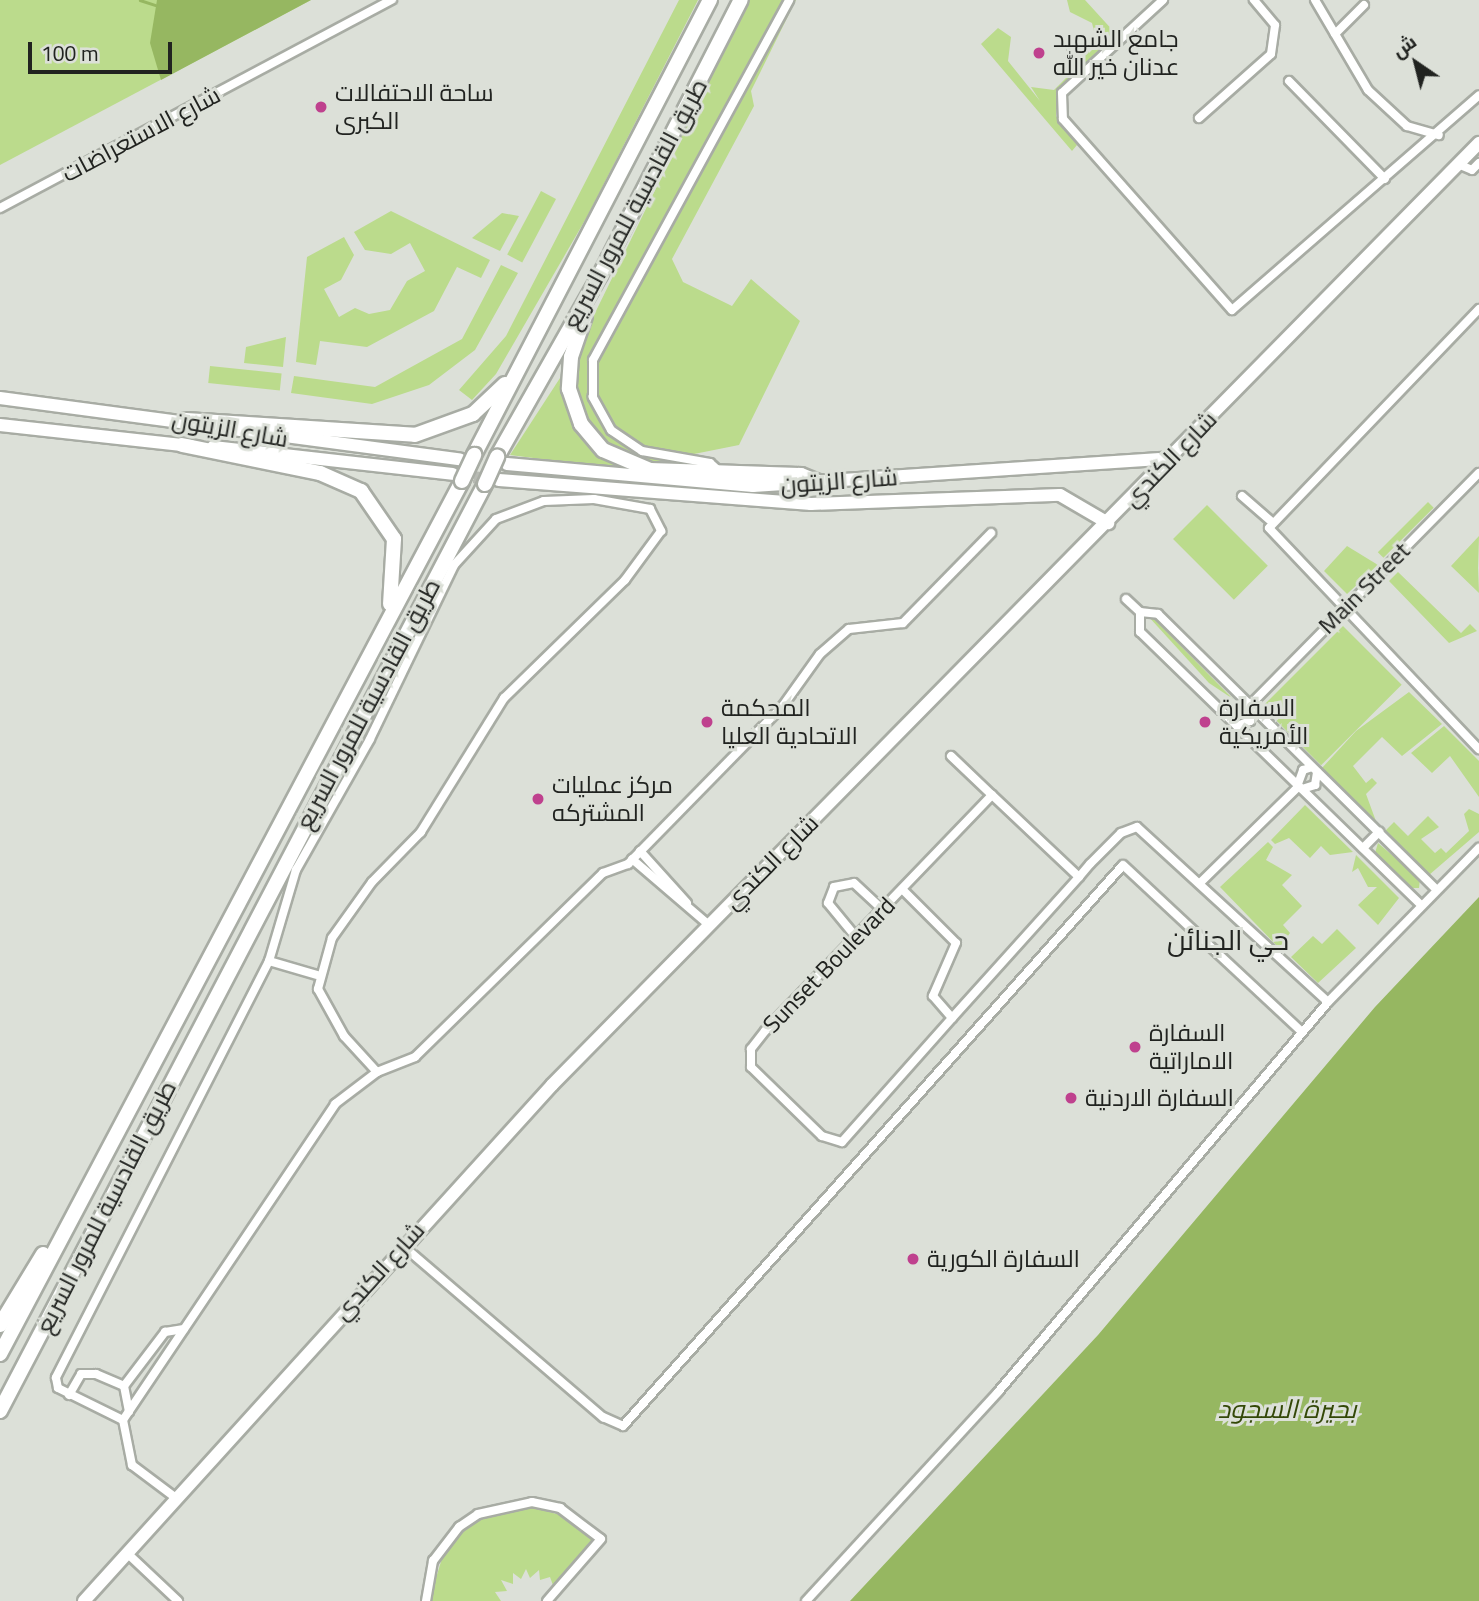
<!DOCTYPE html>
<meta charset="utf-8">
<style>
body{margin:0}
#map{position:relative;width:1479px;height:1601px;overflow:hidden;background:#dce0d8;font-family:Georgia,Cairo,serif}
div>[style]{position:absolute}
[style*='--x']{left:calc(var(--x)*1px);top:calc(var(--y)*1px);width:calc(var(--w)*1px);rotate:calc(var(--a)*1deg)}
.green>*{inset:0;background:#bbdb8c;transform-origin:0 0}
.water>*{inset:0;background:#96b761}
.stream>*{height:2.5px;margin:-1.25px;padding:0 1.25px;transform-origin:1.25px;border-radius:1.25px;background:#96b761}
.secondary-tunnel>*{height:12px;margin-top:-6px;transform-origin:0;background:repeating-linear-gradient(90deg,#b7bab3 0 12px,transparent 0 18px)}
.roads{filter:drop-shadow(2px 0 #a8aca4) drop-shadow(-2px 0 #a8aca4) drop-shadow(0 2px #a8aca4) drop-shadow(0 -2px #a8aca4)}
.street>*{height:8px;margin:-4px;padding:0 4px;transform-origin:4px;border-radius:4px;background:#fff}
.secondary>*{height:12px;margin:-6px;padding:0 6px;transform-origin:6px;border-radius:6px;background:#fff}
.highway>*{height:14px;margin:-7px;padding:0 7px;transform-origin:7px;border-radius:7px;background:#fff}
.bridges{filter:drop-shadow(2px 0 #a8aca4) drop-shadow(-2px 0 #a8aca4) drop-shadow(0 2px #a8aca4) drop-shadow(0 -2px #a8aca4)}
.highway-bridge>*{height:14px;margin:-7px;padding:0 7px;transform-origin:7px;border-radius:7px;background:#fff}
.dots>*{width:19px;height:19px;translate:-50% -50%;box-sizing:border-box;border:4px solid #dce0d8;border-radius:50%}
span{translate:-50% -50%;white-space:nowrap;text-align:center;line-height:1.15;-webkit-text-stroke:6px #dce0d8;paint-order:stroke}
.poi-label{font-size:24px;color:#212320}
.left{translate:0 -50%;text-align:left}
.street-label{font-size:24px;color:#212320}
.water-label{font-size:26px;color:#334807;font-style:italic}
.quarter-label{font-size:28px;color:#212320}
.north{position:absolute;left:1381px;top:28px;width:70px;height:70px;-webkit-text-stroke:5px #dce0d8;paint-order:stroke;rotate:325deg;font-size:19px;font-weight:700;line-height:28px;text-align:center;color:#212320}
.north::after{content:'';display:block;margin:auto;width:24px;height:32px;background:#212320;clip-path:polygon(50% 0,100% 100%,50% 72%,0 100%)}
.scale{position:absolute;left:28px;top:42px;width:144px;height:32px;box-sizing:border-box;border:4px solid #212320;border-top:0;padding-left:9px;font-size:21px;line-height:24px;white-space:nowrap;color:#212320;-webkit-text-stroke:5px #dce0d8;paint-order:stroke}
</style>
<div id="map">
<div class="green">
<i style="clip-path:polygon(0 0,311px 0,0 165px)"></i>
<i style="clip-path:polygon(679px 0,698px 0,588px 215px,496px 374px,472px 400px,459px 390px,506px 336px)"></i>
<i style="clip-path:polygon(748px 0,796px 0,751px 91px,754px 106px,672px 259px,683px 282px,732px 306px,751px 279px,800px 321px,739px 445px,619px 469px,510px 455px,573px 358px)"></i>
<i style="clip-path:polygon(1067px 0,1085px 0,1116px 34px,1096px 39px,1092px 23px,1070px 12px)"></i>
<i style="clip-path:polygon(998px 28px,1011px 37px,1008px 61px,1040px 101px,1031px 87px,1054px 90px,1077px 67px,1078px 48px,1114px 42px,1058px 95px,1056px 116px,1077px 145px,1072px 151px,981px 44px)"></i>
<i style="left:541px;top:191px;width:17px;height:72px;rotate:28deg"></i>
<i style="clip-path:polygon(391px 211px,490px 260px,481px 278px,457px 267px,434px 311px,367px 347px,320px 341px,316px 365px,296px 362px,307px 257px,344px 237px,354px 255px,341px 280px,324px 289px,339px 317px,355px 308px,369px 314px,390px 310px,407px 281px,425px 271px,410px 243px,391px 254px,365px 250px,354px 232px)"></i>
<i style="clip-path:polygon(502px 213px,519px 216px,500px 251px,472px 238px)"></i>
<i style="clip-path:polygon(501px 265px,518px 273px,475px 350px,429px 385px,372px 404px,291px 393px,294px 376px,375px 387px,462px 339px)"></i>
<i style="clip-path:polygon(286px 337px,283px 367px,244px 363px,246px 347px)"></i>
<i style="left:210px;top:366px;width:72px;height:17px;rotate:6deg"></i>
<i style="left:1428px;top:502px;width:8px;height:71px;rotate:45deg"></i>
<i style="left:1207px;top:505px;width:86px;height:48px;rotate:45deg"></i>
<i style="clip-path:polygon(1479px 536px,1478px 568px,1479px 593px,1451px 566px)"></i>
<i style="clip-path:polygon(1347px 546px,1378px 565px,1347px 594px,1324px 571px)"></i>
<i style="clip-path:polygon(1398px 572px,1461px 633px,1470px 624px,1477px 631px,1449px 643px,1389px 581px)"></i>
<i style="clip-path:polygon(1148px 616px,1153px 618px,1233px 699px,1209px 683px)"></i>
<i style="left:1343px;top:626px;width:83px;height:114px;rotate:45deg"></i>
<i style="clip-path:polygon(1409px 692px,1442px 724px,1402px 756px,1382px 737px,1353px 766px,1366px 783px,1372px 778px,1377px 783px,1366px 794px,1377px 824px,1322px 768px,1356px 731px)"></i>
<i style="clip-path:polygon(1444px 726px,1479px 761px,1479px 797px,1450px 756px,1432px 773px,1411px 753px)"></i>
<i style="clip-path:polygon(1305px 805px,1353px 852px,1330px 855px,1321px 846px,1310px 858px,1289px 838px,1275px 844px,1271px 840px)"></i>
<i style="clip-path:polygon(1469px 809px,1479px 814px,1479px 832px,1429px 875px,1384px 832px,1394px 822px,1408px 836px,1428px 816px,1439px 827px,1421px 839px,1435px 853px,1441px 848px,1446px 853px,1469px 831px,1464px 814px)"></i>
<i style="clip-path:polygon(1268px 842px,1273px 847px,1266px 860px,1292px 875px,1282px 885px,1302px 906px,1283px 925px,1290px 933px,1279px 948px,1220px 887px)"></i>
<i style="clip-path:polygon(1378px 843px,1420px 879px,1419px 888px,1410px 888px,1375px 853px)"></i>
<i style="clip-path:polygon(1356px 855px,1399px 898px,1378px 925px,1358px 905px,1377px 887px,1368px 887px,1358px 868px,1352px 872px)"></i>
<i style="clip-path:polygon(1337px 929px,1356px 948px,1318px 983px,1291px 957px,1313px 936px,1322px 944px)"></i>
<i style="clip-path:polygon(524px 1505px,571px 1518px,596px 1540px,554px 1588px,550px 1577px,540px 1580px,539px 1570px,530px 1578px,526px 1569px,521px 1579px,513px 1573px,513px 1584px,501px 1580px,507px 1591px,495px 1592px,501px 1601px,429px 1601px,443px 1555px,458px 1536px,477px 1520px)"></i>
</div>
<div class="water">
<i style="clip-path:polygon(157px 0,311px 0,161px 80px,150px 43px)"></i>
<i style="clip-path:polygon(1479px 897px,1479px 1601px,850px 1601px,1098px 1335px,1375px 1007px)"></i>
</div>
<div class="stream">
<i style="--x:140;--y:0;--w:16;--a:18"></i>
</div>
<div class="secondary-tunnel">
<i style="--x:456;--y:475;--w:41;--a:7"></i>
</div>
<div class="roads">
<div class="street">
<i style="--x:1163;--y:0;--w:137;--a:137.4"></i>
<i style="--x:1062;--y:93;--w:26;--a:88"></i>
<i style="--x:1063;--y:119;--w:255;--a:48.5"></i>
<i style="--x:1232;--y:310;--w:327;--a:-41"></i>
<i style="--x:1315;--y:0;--w:104;--a:59.5"></i>
<i style="--x:1368;--y:90;--w:53;--a:42.7"></i>
<i style="--x:1407;--y:126;--w:33;--a:16"></i>
<i style="--x:1335;--y:34;--w:41;--a:-45"></i>
<i style="--x:1289;--y:81;--w:137;--a:45.6"></i>
<i style="--x:1199;--y:118;--w:96;--a:-41.6"></i>
<i style="--x:1271;--y:54;--w:29;--a:-82"></i>
<i style="--x:1275;--y:25;--w:33;--a:-130"></i>
<i style="--x:1458;--y:164;--w:15;--a:23"></i>
<i style="--x:1472;--y:170;--w:10;--a:-45"></i>
<i style="--x:0;--y:208;--w:444;--a:-28"></i>
<i style="--x:1479;--y:309;--w:303;--a:133.8"></i>
<i style="--x:1269;--y:528;--w:305;--a:46.5"></i>
<i style="--x:720;--y:472;--w:13;--a:-138"></i>
<i style="--x:710;--y:463;--w:69;--a:-170"></i>
<i style="--x:642;--y:451;--w:37;--a:-146"></i>
<i style="--x:611;--y:430;--w:38;--a:-119"></i>
<i style="--x:593;--y:397;--w:37;--a:-90"></i>
<i style="--x:593;--y:360;--w:410;--a:-61.4"></i>
<i style="--x:1242;--y:496;--w:40;--a:41"></i>
<i style="--x:1126;--y:599;--w:19;--a:43"></i>
<i style="--x:1250;--y:705;--w:326;--a:-45.4"></i>
<i style="--x:1232;--y:721;--w:16;--a:-63"></i>
<i style="--x:1239;--y:707;--w:11;--a:-22"></i>
<i style="--x:1237;--y:726;--w:14;--a:-21"></i>
<i style="--x:1250;--y:721;--w:13;--a:-77"></i>
<i style="--x:951;--y:756;--w:57;--a:43.6"></i>
<i style="--x:1298;--y:784;--w:15;--a:-70"></i>
<i style="--x:1303;--y:770;--w:9;--a:-18"></i>
<i style="--x:1302;--y:789;--w:14;--a:-17"></i>
<i style="--x:1315;--y:785;--w:13;--a:-81"></i>
<i style="--x:1363;--y:848;--w:23;--a:-45"></i>
<i style="--x:640;--y:851;--w:70;--a:47.9"></i>
<i style="--x:632;--y:859;--w:101;--a:40.6"></i>
<i style="--x:1079;--y:877;--w:120;--a:-136.7"></i>
<i style="--x:992;--y:795;--w:327;--a:133.9"></i>
<i style="--x:765;--y:1031;--w:23;--a:128"></i>
<i style="--x:751;--y:1049;--w:18;--a:90"></i>
<i style="--x:751;--y:1067;--w:99;--a:44.2"></i>
<i style="--x:822;--y:1136;--w:21;--a:17"></i>
<i style="--x:842;--y:1142;--w:166;--a:-48.4"></i>
<i style="--x:952;--y:1018;--w:190;--a:-48"></i>
<i style="--x:1079;--y:877;--w:17;--a:-50"></i>
<i style="--x:1090;--y:864;--w:44;--a:-45"></i>
<i style="--x:1121;--y:833;--w:17;--a:-21"></i>
<i style="--x:1137;--y:827;--w:259;--a:42.5"></i>
<i style="--x:1201;--y:882;--w:137;--a:-44.4"></i>
<i style="--x:902;--y:889;--w:76;--a:45"></i>
<i style="--x:956;--y:943;--w:58;--a:113.5"></i>
<i style="--x:933;--y:996;--w:29;--a:49"></i>
<i style="--x:1419;--y:903;--w:389;--a:-135.8"></i>
<i style="--x:1140;--y:632;--w:20;--a:-90"></i>
<i style="--x:1140;--y:612;--w:18;--a:6"></i>
<i style="--x:1158;--y:614;--w:390;--a:44.7"></i>
<i style="--x:856;--y:937;--w:44;--a:-129.5"></i>
<i style="--x:828;--y:903;--w:17;--a:-69"></i>
<i style="--x:834;--y:887;--w:20;--a:-11"></i>
<i style="--x:854;--y:883;--w:38;--a:43"></i>
<i style="--x:269;--y:961;--w:95;--a:-73.5"></i>
<i style="--x:296;--y:870;--w:150;--a:-60.5"></i>
<i style="--x:370;--y:739;--w:193;--a:-64.2"></i>
<i style="--x:454;--y:565;--w:62;--a:-47.6"></i>
<i style="--x:496;--y:519;--w:51;--a:-20.6"></i>
<i style="--x:544;--y:501;--w:50;--a:-2.3"></i>
<i style="--x:594;--y:499;--w:57;--a:10.1"></i>
<i style="--x:650;--y:509;--w:25;--a:63"></i>
<i style="--x:661;--y:531;--w:61;--a:126.3"></i>
<i style="--x:625;--y:580;--w:169;--a:135.7"></i>
<i style="--x:504;--y:698;--w:158;--a:121.8"></i>
<i style="--x:421;--y:832;--w:70;--a:134.4"></i>
<i style="--x:372;--y:882;--w:69;--a:125.5"></i>
<i style="--x:332;--y:938;--w:53;--a:105.4"></i>
<i style="--x:318;--y:989;--w:54;--a:61"></i>
<i style="--x:344;--y:1036;--w:49;--a:47.5"></i>
<i style="--x:377;--y:1072;--w:41;--a:-21.5"></i>
<i style="--x:415;--y:1057;--w:263;--a:-44.4"></i>
<i style="--x:603;--y:873;--w:27;--a:-20"></i>
<i style="--x:628;--y:864;--w:220;--a:-45.6"></i>
<i style="--x:782;--y:707;--w:65;--a:-54.4"></i>
<i style="--x:820;--y:654;--w:38;--a:-41"></i>
<i style="--x:849;--y:629;--w:54;--a:-6.3"></i>
<i style="--x:903;--y:623;--w:126;--a:-45.6"></i>
<i style="--x:317;--y:975;--w:50;--a:-163.7"></i>
<i style="--x:269;--y:961;--w:468;--a:117.1"></i>
<i style="--x:56;--y:1378;--w:10;--a:79"></i>
<i style="--x:58;--y:1388;--w:72;--a:26.2"></i>
<i style="--x:123;--y:1420;--w:381;--a:-56.1"></i>
<i style="--x:335;--y:1104;--w:53;--a:-37.3"></i>
<i style="--x:402;--y:1245;--w:265;--a:40.6"></i>
<i style="--x:603;--y:1417;--w:22;--a:24"></i>
<i style="--x:623;--y:1426;--w:751;--a:-48.29"></i>
<i style="--x:1123;--y:865;--w:245;--a:43"></i>
<i style="--x:124;--y:1386;--w:68;--a:-52.8"></i>
<i style="--x:165;--y:1332;--w:19;--a:-9"></i>
<i style="--x:69;--y:1395;--w:24;--a:-60"></i>
<i style="--x:81;--y:1374;--w:15;--a:0"></i>
<i style="--x:96;--y:1374;--w:30;--a:23"></i>
<i style="--x:124;--y:1386;--w:26;--a:79"></i>
<i style="--x:123;--y:1420;--w:46;--a:78.7"></i>
<i style="--x:132;--y:1465;--w:55;--a:36.9"></i>
<i style="--x:127;--y:1553;--w:70;--a:43.3"></i>
<i style="--x:426;--y:1601;--w:41;--a:-80.1"></i>
<i style="--x:433;--y:1561;--w:43;--a:-52.6"></i>
<i style="--x:459;--y:1527;--w:23;--a:-34"></i>
<i style="--x:478;--y:1514;--w:55;--a:-12.5"></i>
<i style="--x:532;--y:1502;--w:29;--a:12"></i>
<i style="--x:560;--y:1508;--w:51;--a:37.1"></i>
<i style="--x:601;--y:1539;--w:82;--a:131.1"></i>
<i style="--x:806;--y:1601;--w:284;--a:-47.4"></i>
<i style="--x:998;--y:1392;--w:511;--a:-49.76"></i>
<i style="--x:1328;--y:1002;--w:216;--a:-45.6"></i>
</div>
<div class="secondary">
<i style="--x:0;--y:398;--w:464;--a:7.6"></i>
<i style="--x:0;--y:425;--w:192;--a:6.3"></i>
<i style="--x:213;--y:447;--w:241;--a:6.4"></i>
<i style="--x:507;--y:464;--w:247;--a:5.1"></i>
<i style="--x:753;--y:486;--w:419;--a:-3.8"></i>
<i style="--x:499;--y:480;--w:313;--a:4.4"></i>
<i style="--x:811;--y:504;--w:249;--a:-2.1"></i>
<i style="--x:1060;--y:495;--w:56;--a:30.3"></i>
<i style="--x:84;--y:1601;--w:697;--a:-47.79"></i>
<i style="--x:552;--y:1085;--w:1322;--a:-45.46"></i>
</div>
<div class="highway">
<i style="--x:585;--y:316;--w:43;--a:108.9"></i>
<i style="--x:571;--y:357;--w:32;--a:94"></i>
<i style="--x:569;--y:389;--w:37;--a:71"></i>
<i style="--x:581;--y:424;--w:34;--a:50"></i>
<i style="--x:603;--y:450;--w:51;--a:23.1"></i>
<i style="--x:650;--y:470;--w:151;--a:1.9"></i>
<i style="--x:801;--y:475;--w:22;--a:22"></i>
<i style="--x:186;--y:420;--w:229;--a:3.7"></i>
<i style="--x:415;--y:435;--w:62;--a:-19.9"></i>
<i style="--x:473;--y:414;--w:44;--a:-43.2"></i>
<i style="--x:182;--y:445;--w:141;--a:11.5"></i>
<i style="--x:320;--y:473;--w:45;--a:23.7"></i>
<i style="--x:361;--y:491;--w:58;--a:55.5"></i>
<i style="--x:394;--y:539;--w:65;--a:93.5"></i>
<i style="--x:474;--y:455;--w:513;--a:-62.59"></i>
<i style="--x:497;--y:457;--w:209;--a:-60.5"></i>
<i style="--x:600;--y:275;--w:309;--a:-62.9"></i>
<i style="--x:0;--y:1325;--w:83;--a:-58.8"></i>
<i style="--x:0;--y:1354;--w:988;--a:-62.11"></i>
<i style="--x:0;--y:1411;--w:1046;--a:-62.38"></i>
</div>
</div>
<div class="bridges">
<div class="highway-bridge">
<i style="--x:462;--y:481;--w:29;--a:-65"></i>
<i style="--x:485;--y:484;--w:30;--a:-66"></i>
</div>
</div>
<div class="dots">
<i style="left:1039px;top:53px;background:#bf418e"></i>
<i style="left:321px;top:107px;background:#bf418e"></i>
<i style="left:707px;top:722px;background:#bf418e"></i>
<i style="left:1205px;top:722px;background:#bf418e"></i>
<i style="left:538px;top:799px;background:#bf418e"></i>
<i style="left:1135px;top:1047px;background:#bf418e"></i>
<i style="left:1071px;top:1098px;background:#bf418e"></i>
<i style="left:913px;top:1259px;background:#bf418e"></i>
</div>
<div class="poi-label">
<span class="left" style="left:1053px;top:53px">جامع الشهيد<br>عدنان خير الله</span>
<span class="left" style="left:335px;top:107px">ساحة الاحتفالات<br>الكبرى</span>
<span class="left" style="left:721px;top:722px">المحكمة<br>الاتحادية العليا</span>
<span class="left" style="left:1219px;top:722px">السفارة<br>الأمريكية</span>
<span class="left" style="left:552px;top:799px">مركز عمليات<br>المشتركه</span>
<span class="left" style="left:1149px;top:1047px">السفارة<br>الاماراتية</span>
<span class="left" style="left:1085px;top:1098px">السفارة الاردنية</span>
<span class="left" style="left:927px;top:1259px">السفارة الكورية</span>
</div>
<div class="street-label">
<span style="left:141px;top:134px;rotate:-28deg">شارع الاستعراضات</span>
<span style="left:635px;top:204px;rotate:-62deg">طريق القادسية للمرور السريع</span>
<span style="left:230px;top:429px;rotate:10deg">شارع الزيتون</span>
<span style="left:1170px;top:459px;rotate:-46deg">شارع الكندي</span>
<span style="left:839px;top:481px;rotate:-4deg">شارع الزيتون</span>
<span style="left:1364px;top:588px;rotate:-45deg">Main Street</span>
<span style="left:368px;top:704px;rotate:-62deg">طريق القادسية للمرور السريع</span>
<span style="left:771px;top:862px;rotate:-45deg">شارع الكندي</span>
<span style="left:829px;top:965px;rotate:-46deg">Sunset Boulevard</span>
<span style="left:106px;top:1207px;rotate:-63deg">طريق القادسية للمرور السريع</span>
<span style="left:379px;top:1271px;rotate:-48deg">شارع الكندي</span>
</div>
<div class="water-label">
<span style="left:1287px;top:1409px">بحيرة السجود</span>
</div>
<div class="quarter-label">
<span style="left:1228px;top:940px">حي الجنائن</span>
</div>
<div class="north">ش</div>
<div class="scale">100 m</div>
</div>
